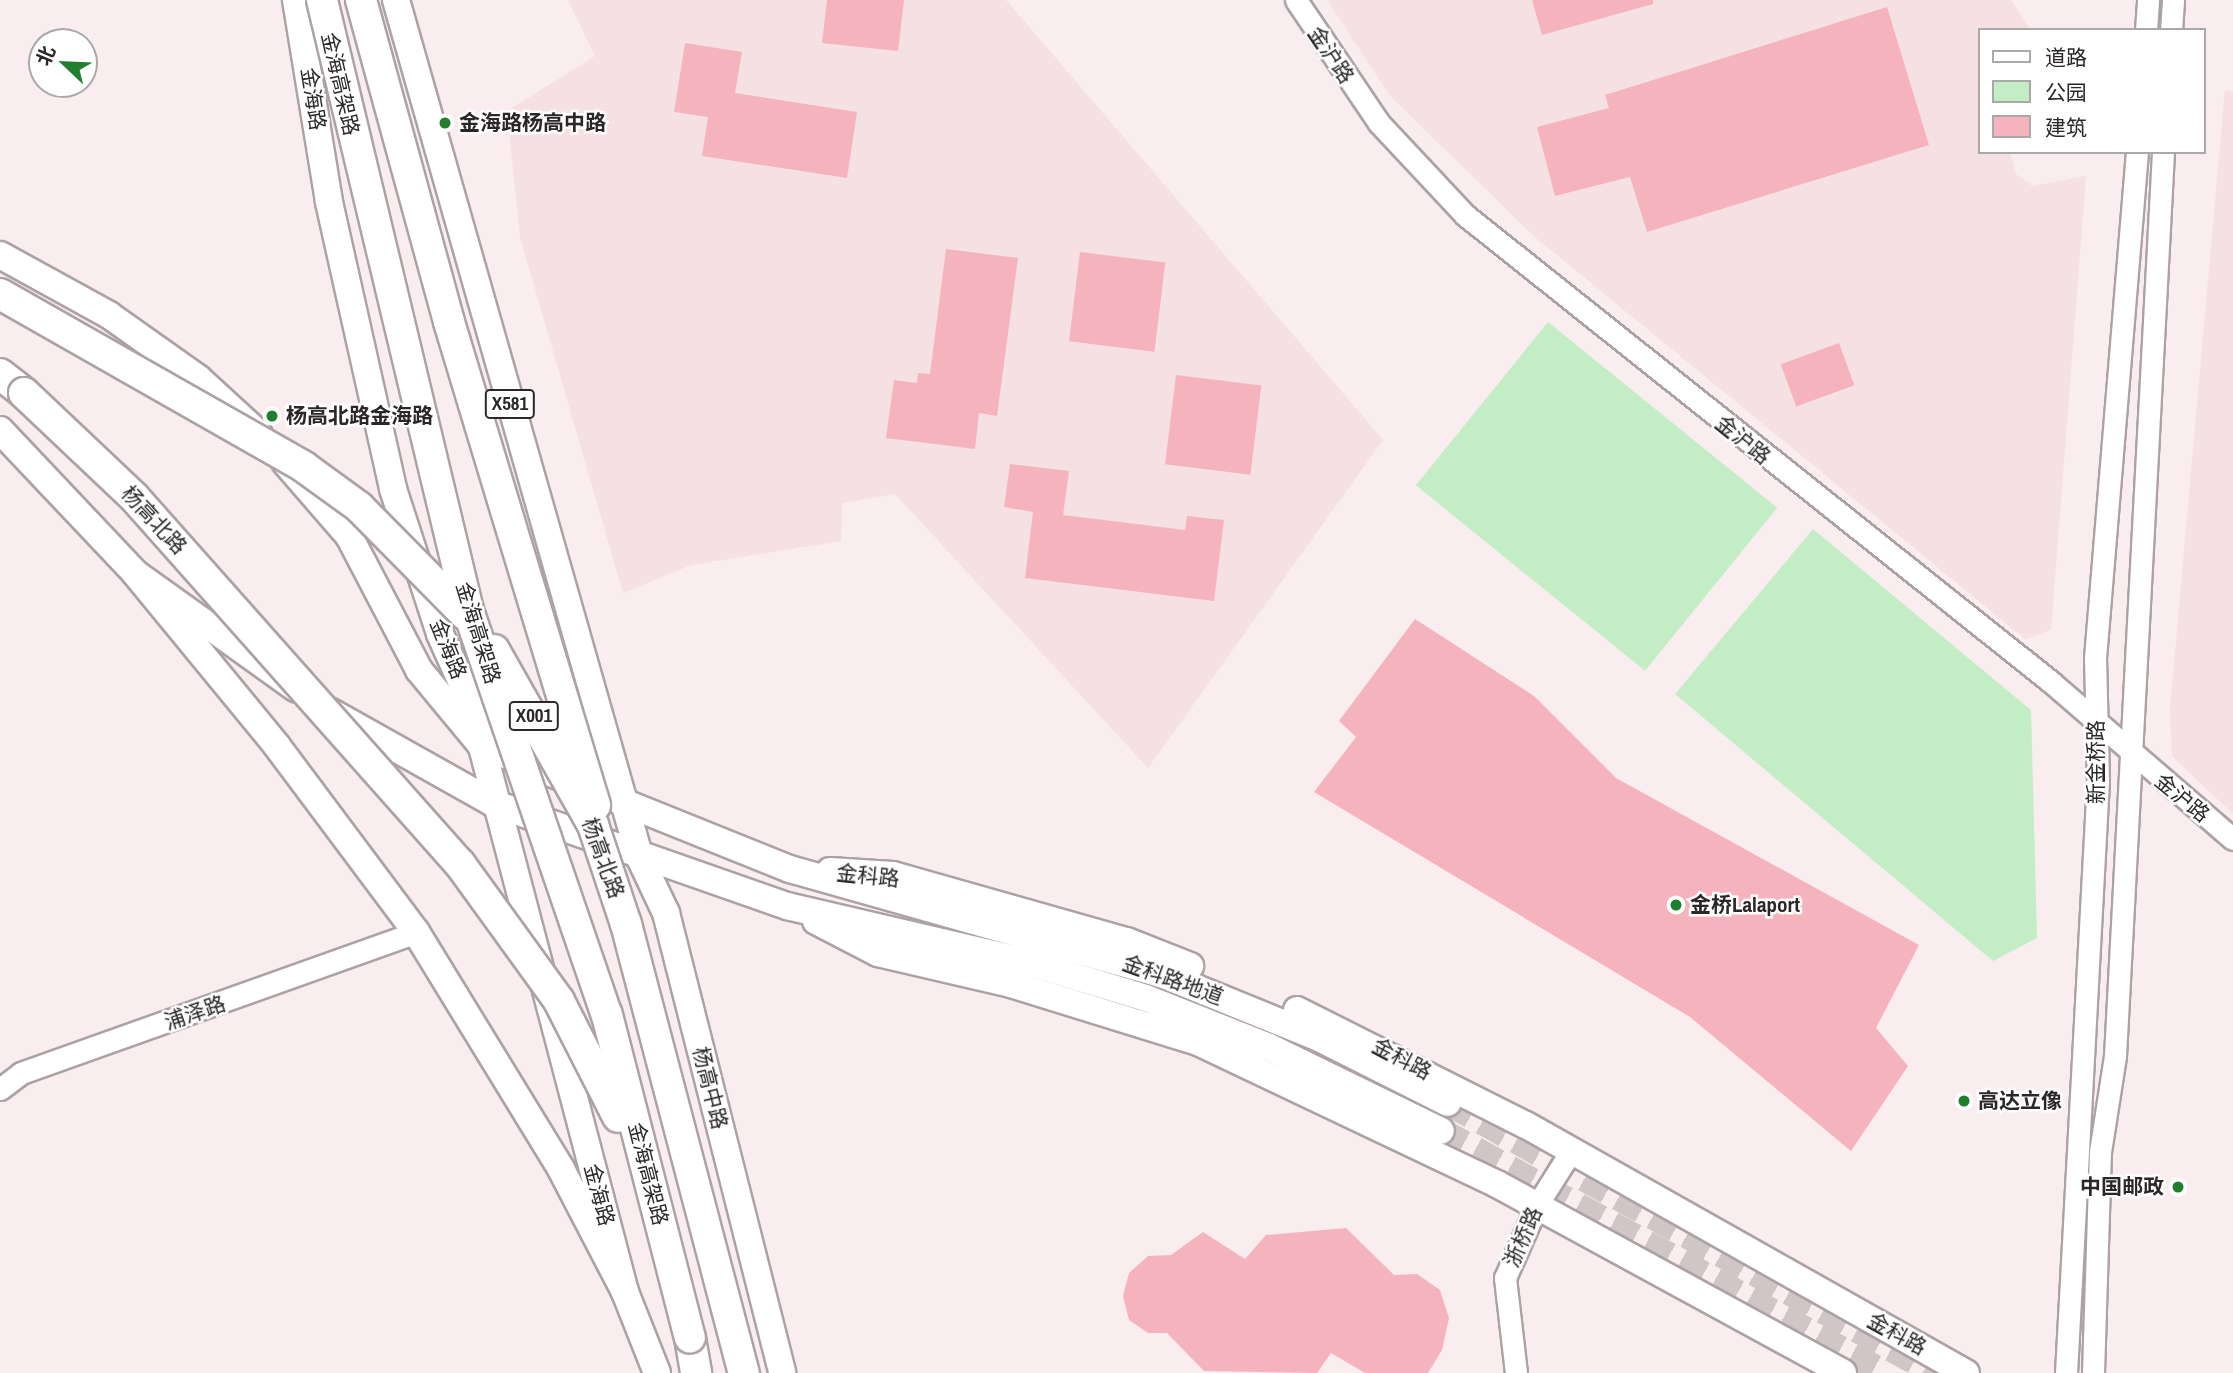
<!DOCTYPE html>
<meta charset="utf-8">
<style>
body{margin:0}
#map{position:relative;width:2233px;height:1373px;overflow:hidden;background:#f9edef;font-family:"Archivo Narrow","Noto Sans SC",sans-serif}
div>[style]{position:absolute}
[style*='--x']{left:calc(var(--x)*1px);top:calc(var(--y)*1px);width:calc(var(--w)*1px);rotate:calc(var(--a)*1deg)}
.built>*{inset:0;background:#f5e0e3}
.green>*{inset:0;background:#c3edc4;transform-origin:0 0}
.building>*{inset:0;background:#f5b3be;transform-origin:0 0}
.major-tunnel>*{height:26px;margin-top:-13px;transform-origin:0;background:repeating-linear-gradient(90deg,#d0c5c7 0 26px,transparent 0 39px)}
.roads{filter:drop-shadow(2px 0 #ada2a3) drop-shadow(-2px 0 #ada2a3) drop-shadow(0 2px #ada2a3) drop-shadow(0 -2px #ada2a3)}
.minor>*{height:21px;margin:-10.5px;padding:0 10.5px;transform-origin:10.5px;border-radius:10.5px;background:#fff}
.major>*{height:26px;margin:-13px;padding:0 13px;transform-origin:13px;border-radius:13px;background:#fff}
.highway>*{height:30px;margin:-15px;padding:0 15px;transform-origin:15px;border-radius:15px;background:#fff}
.bridges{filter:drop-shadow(2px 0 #ada2a3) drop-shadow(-2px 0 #ada2a3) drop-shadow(0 2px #ada2a3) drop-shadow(0 -2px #ada2a3)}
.highway-bridge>*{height:30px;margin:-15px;padding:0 15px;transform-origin:15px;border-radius:15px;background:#fff}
.dots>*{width:19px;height:19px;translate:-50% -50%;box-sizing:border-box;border:4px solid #fefefe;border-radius:50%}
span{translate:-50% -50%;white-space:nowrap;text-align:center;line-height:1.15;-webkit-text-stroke:5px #fefefe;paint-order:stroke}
.shield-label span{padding:2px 5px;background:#fefefe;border:2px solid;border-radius:5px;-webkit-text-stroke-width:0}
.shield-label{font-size:19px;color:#2b2727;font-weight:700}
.street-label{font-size:21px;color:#2b2727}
.poi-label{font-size:21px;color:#2b2727;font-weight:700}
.left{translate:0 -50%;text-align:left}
.right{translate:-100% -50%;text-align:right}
.legend{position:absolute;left:1978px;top:28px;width:228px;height:126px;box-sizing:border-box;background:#fefefe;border:2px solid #aaa8a8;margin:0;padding:9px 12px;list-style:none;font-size:21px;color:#2b2727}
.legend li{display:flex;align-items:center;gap:14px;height:35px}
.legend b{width:35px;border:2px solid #aaa8a8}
.north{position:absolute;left:28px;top:28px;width:70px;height:70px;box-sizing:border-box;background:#fefefe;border:2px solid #aaa8a8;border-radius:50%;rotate:293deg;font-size:19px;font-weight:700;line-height:28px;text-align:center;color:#2b2727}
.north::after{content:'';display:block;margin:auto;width:24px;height:32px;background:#207e2f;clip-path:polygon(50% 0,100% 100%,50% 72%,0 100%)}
</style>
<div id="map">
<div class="built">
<i style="clip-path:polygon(568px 0,1006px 0,1383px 440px,1148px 768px,895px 494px,842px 503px,841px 541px,691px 565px,623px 593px,520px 237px,507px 111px,595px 56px)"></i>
<i style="clip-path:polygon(1327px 0,2011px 0,2031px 30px,1979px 30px,1979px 152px,2010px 152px,2016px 174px,2032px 186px,2086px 176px,2051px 630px,2025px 639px,1535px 237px,1390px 96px)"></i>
<i style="clip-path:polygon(2225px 90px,2233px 91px,2233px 814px,2172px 756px,2170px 709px)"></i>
</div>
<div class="green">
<i style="left:1548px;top:322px;width:295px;height:210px;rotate:39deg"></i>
<i style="clip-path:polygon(1813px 529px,2031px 710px,2037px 938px,1993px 961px,1675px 694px)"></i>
</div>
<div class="building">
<i style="clip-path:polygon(827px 0,904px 0,898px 51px,822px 43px)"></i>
<i style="clip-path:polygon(1532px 0,1653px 0,1653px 4px,1542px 35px)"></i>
<i style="clip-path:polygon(1887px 7px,1929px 145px,1647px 232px,1630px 177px,1555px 196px,1537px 127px,1609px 108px,1605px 95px)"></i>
<i style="clip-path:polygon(685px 43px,742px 52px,735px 93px,857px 112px,847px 178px,702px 156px,708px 117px,674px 112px)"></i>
<i style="clip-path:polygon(946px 249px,1018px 258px,997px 416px,979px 413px,975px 449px,886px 438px,894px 380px,917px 383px,918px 373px,930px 374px)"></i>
<i style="left:1080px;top:252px;width:86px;height:90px;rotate:7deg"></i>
<i style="left:1839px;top:343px;width:45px;height:62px;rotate:70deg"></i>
<i style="left:1176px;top:375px;width:86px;height:90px;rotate:7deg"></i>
<i style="clip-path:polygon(1010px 464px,1069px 471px,1063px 515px,1185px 530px,1187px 516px,1224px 520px,1214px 601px,1025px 578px,1033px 512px,1004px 507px)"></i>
<i style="clip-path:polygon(1415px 619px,1534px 696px,1616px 778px,1919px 945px,1876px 1028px,1908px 1066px,1851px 1151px,1690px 1017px,1314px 792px,1356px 737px,1339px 721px)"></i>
<i style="clip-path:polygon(1346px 1228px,1394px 1275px,1417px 1274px,1440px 1290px,1449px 1318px,1442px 1350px,1428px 1373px,1365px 1373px,1331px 1353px,1317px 1373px,1204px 1371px,1167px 1333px,1148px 1333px,1129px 1320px,1123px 1296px,1129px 1273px,1148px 1256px,1171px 1255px,1203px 1232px,1245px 1259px,1266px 1235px)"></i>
</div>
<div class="major-tunnel">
<i style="--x:1448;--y:1103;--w:557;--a:29"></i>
<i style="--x:1441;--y:1131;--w:506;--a:28.59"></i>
</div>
<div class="roads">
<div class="minor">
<i style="--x:1296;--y:0;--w:148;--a:56"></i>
<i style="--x:1379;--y:123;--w:126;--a:46.9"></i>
<i style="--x:1465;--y:215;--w:749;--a:38.55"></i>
<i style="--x:2051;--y:682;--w:240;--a:40.8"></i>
<i style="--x:2146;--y:30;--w:30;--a:-86"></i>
<i style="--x:2171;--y:30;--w:30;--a:-86"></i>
<i style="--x:0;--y:1089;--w:26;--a:-37"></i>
<i style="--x:21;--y:1073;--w:419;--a:-19.6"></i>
<i style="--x:1516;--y:1373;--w:96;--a:-96.6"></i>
<i style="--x:1505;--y:1278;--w:80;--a:-66.3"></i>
<i style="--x:1537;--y:1205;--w:64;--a:-57.8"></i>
<i style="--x:2066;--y:1373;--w:594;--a:-86.91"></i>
<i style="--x:2098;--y:780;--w:122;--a:-91.4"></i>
<i style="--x:2095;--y:658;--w:508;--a:-85.26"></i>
<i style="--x:2093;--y:1373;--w:221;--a:-88.2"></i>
<i style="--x:2100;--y:1152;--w:97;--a:-81.1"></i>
<i style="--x:2115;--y:1056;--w:905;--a:-86.96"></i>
</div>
<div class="major">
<i style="--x:296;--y:0;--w:205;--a:80.7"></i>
<i style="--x:329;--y:202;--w:294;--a:77.4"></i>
<i style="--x:393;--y:489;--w:152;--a:72"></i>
<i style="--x:440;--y:634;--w:73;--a:65.9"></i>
<i style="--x:470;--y:701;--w:611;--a:75.3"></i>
<i style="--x:396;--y:0;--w:892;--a:74.13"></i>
<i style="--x:640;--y:858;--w:61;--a:64.7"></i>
<i style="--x:666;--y:913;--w:474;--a:75.8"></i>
<i style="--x:0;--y:255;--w:124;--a:28.8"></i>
<i style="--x:109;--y:315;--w:110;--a:35.4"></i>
<i style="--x:199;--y:379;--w:81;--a:42.5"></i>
<i style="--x:0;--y:430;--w:197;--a:46.6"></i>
<i style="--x:135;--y:573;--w:224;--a:50.6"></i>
<i style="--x:277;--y:746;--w:232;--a:53.2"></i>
<i style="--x:416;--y:932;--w:278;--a:58.5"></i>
<i style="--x:561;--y:1169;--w:139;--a:62.5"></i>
<i style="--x:625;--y:1292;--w:87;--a:68.4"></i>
<i style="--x:285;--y:462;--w:98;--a:49.1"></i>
<i style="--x:349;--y:536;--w:151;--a:62.4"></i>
<i style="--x:419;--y:670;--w:97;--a:50.4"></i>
<i style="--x:481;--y:745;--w:333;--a:21.9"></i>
<i style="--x:790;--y:869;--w:389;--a:15.8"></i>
<i style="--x:1164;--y:975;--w:167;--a:22.1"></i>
<i style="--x:1319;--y:1038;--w:144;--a:26.7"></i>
<i style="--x:135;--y:573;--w:199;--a:35.6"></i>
<i style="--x:331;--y:712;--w:186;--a:29.3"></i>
<i style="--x:493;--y:803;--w:312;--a:19.3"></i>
<i style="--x:787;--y:906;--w:243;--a:13.1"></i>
<i style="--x:1024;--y:961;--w:127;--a:16.9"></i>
<i style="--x:1146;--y:998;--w:132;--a:21.7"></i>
<i style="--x:1269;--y:1047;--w:191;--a:26"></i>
<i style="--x:830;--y:871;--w:63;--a:3.6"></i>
<i style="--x:893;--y:875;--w:243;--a:15.8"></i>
<i style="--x:1127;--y:941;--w:68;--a:21.6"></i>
<i style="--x:816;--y:921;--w:70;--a:27.3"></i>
<i style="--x:878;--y:953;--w:137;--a:13.1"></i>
<i style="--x:1011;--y:984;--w:196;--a:17.2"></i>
<i style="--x:1198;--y:1042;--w:331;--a:25.4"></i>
<i style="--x:1497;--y:1184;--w:394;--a:28.6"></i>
<i style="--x:1297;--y:1010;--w:256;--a:26.7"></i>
<i style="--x:1526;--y:1125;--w:505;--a:29.41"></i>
</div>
<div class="highway">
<i style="--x:0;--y:374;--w:31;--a:38"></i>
<i style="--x:690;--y:1338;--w:36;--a:80"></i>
</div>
</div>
<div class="bridges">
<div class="highway-bridge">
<i style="--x:322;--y:0;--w:627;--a:76.54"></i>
<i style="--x:468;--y:610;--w:428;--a:71.1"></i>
<i style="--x:607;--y:1015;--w:333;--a:75.6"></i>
<i style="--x:361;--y:0;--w:334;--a:74.7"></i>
<i style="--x:449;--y:322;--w:505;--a:73.18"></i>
<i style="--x:0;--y:294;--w:350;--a:29.6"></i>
<i style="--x:304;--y:467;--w:68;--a:36"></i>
<i style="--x:359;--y:507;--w:151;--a:45.3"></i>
<i style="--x:24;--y:393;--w:151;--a:43.4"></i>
<i style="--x:134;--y:497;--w:491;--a:48.4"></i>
<i style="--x:460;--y:864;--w:169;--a:54.1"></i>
<i style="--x:559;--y:1001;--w:130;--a:63"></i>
<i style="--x:494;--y:650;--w:201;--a:60.5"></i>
<i style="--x:593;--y:825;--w:104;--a:71.6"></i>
<i style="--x:626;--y:924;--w:464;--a:75.3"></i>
</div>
</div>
<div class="dots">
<i style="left:445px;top:123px;background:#207e2f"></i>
<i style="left:272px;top:416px;background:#207e2f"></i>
<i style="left:1676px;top:905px;background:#207e2f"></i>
<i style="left:1964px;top:1101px;background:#207e2f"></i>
<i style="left:2178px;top:1187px;background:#207e2f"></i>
</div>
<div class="shield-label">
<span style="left:510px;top:404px">X581</span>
<span style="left:534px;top:716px">X001</span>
</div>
<div class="street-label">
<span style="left:1331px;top:55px;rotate:56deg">金沪路</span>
<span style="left:340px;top:84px;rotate:77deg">金海高架路</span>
<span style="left:313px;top:99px;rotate:81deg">金海路</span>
<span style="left:1743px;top:440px;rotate:39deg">金沪路</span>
<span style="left:154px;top:520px;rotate:47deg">杨高北路</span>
<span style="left:478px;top:633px;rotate:73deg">金海高架路</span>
<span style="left:448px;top:649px;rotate:68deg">金海路</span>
<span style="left:2096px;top:762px;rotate:-90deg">新金桥路</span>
<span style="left:2182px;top:798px;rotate:39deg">金沪路</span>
<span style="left:603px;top:858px;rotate:70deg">杨高北路</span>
<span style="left:868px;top:876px;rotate:6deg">金科路</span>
<span style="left:1173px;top:980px;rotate:20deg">金科路地道</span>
<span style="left:195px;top:1013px;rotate:-19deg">浦泽路</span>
<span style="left:1402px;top:1059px;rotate:28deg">金科路</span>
<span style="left:710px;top:1088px;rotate:76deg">杨高中路</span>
<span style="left:648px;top:1174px;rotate:76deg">金海高架路</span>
<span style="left:599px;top:1195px;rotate:75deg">金海路</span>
<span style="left:1523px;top:1237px;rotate:-66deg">浙桥路</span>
<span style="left:1897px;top:1334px;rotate:29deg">金科路</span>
</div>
<div class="poi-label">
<span class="left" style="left:459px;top:123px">金海路杨高中路</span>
<span class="left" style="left:286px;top:416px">杨高北路金海路</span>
<span class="left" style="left:1690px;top:905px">金桥Lalaport</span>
<span class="left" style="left:1978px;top:1101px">高达立像</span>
<span class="right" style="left:2164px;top:1187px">中国邮政</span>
</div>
<ul class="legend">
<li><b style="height:9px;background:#fff"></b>道路</li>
<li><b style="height:19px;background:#c3edc4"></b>公园</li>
<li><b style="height:19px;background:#f5b3be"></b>建筑</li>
</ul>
<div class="north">北</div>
</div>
